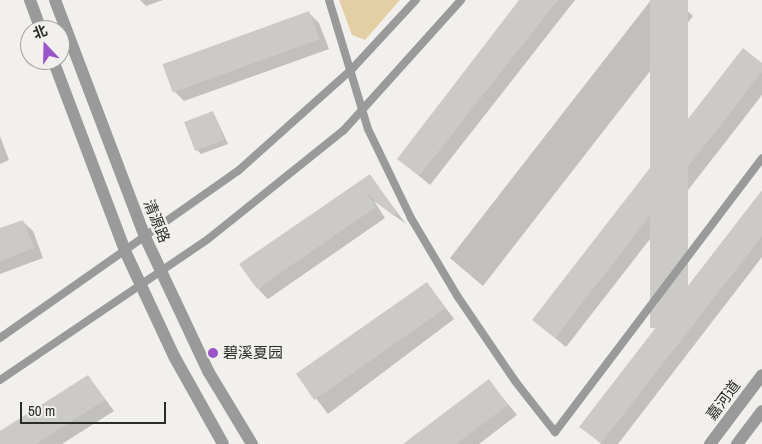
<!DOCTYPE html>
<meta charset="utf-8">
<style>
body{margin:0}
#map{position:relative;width:762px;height:444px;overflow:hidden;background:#f2f0ed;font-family:"Archivo Narrow","Noto Sans SC",sans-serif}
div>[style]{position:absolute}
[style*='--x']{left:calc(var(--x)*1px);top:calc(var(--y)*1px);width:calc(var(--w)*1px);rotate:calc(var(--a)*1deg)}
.green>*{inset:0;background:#e3cfa3}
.shadow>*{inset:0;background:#0003;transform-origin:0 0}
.building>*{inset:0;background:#cccac6;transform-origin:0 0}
.service>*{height:8px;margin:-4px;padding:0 4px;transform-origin:4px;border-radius:4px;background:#9a9a9b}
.tertiary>*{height:12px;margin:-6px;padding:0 6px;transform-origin:6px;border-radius:6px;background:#9a9a9b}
.dots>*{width:14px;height:14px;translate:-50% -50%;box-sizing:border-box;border:2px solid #f2f0ed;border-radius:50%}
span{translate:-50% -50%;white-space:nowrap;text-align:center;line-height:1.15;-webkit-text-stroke:5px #f2f0ed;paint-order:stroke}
.street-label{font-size:15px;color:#2b2b29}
.poi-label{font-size:15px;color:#2b2b29}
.left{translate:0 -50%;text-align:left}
.north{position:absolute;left:20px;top:20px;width:50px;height:50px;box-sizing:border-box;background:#f2f0ed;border:1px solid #a2a19f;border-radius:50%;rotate:339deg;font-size:14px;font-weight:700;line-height:20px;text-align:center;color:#2b2b29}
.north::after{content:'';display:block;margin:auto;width:18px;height:22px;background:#9a55c9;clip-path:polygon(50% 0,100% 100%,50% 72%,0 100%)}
.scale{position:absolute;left:20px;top:402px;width:146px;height:22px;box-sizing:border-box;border:2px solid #2b2b29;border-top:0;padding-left:6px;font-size:15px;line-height:18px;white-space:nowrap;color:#2b2b29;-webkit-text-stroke:4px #f2f0ed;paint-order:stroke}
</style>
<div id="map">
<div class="green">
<i style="clip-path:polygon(339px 0,400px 0,365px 40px,352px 35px)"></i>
</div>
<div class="shadow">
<i style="clip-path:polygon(140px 0,163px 0,146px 6px)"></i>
<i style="clip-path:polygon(521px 0,575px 0,430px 185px,399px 159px)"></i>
<i style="clip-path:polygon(651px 0,675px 0,693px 16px,483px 286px,450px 258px)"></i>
<i style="clip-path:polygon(309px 13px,319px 23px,329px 49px,184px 101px,174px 91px)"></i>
<i style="clip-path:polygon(762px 65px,762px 95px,566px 347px,533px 320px)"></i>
<i style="clip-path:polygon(213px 112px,228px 144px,201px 154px,197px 150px)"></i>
<i style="clip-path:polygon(0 136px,9px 160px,0 164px)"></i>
<i style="clip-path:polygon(370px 176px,406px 224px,374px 201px,385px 218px,268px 299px,258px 289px)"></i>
<i style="clip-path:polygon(762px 191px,762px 257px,618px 444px,601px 444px,581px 426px)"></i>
<i style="clip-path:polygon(22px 221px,33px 231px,43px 258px,0 274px,0 230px)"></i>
<i style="left:427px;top:283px;width:45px;height:158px;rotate:53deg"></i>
<i style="clip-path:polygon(88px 376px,114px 411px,62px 444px,0 444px,0 432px)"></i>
<i style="clip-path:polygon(489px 381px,517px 415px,479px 444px,405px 444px)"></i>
</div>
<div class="building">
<i style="clip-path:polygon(519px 0,558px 0,419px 176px,397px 159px)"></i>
<i style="left:650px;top:0;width:38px;height:328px"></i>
<i style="left:309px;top:11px;width:30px;height:156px;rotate:70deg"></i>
<i style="clip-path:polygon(743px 48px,762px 63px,762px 72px,555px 338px,532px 320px)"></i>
<i style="left:213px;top:111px;width:31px;height:31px;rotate:69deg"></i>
<i style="clip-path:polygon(370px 174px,397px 213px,394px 216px,367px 194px,376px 207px,257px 289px,239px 264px)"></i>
<i style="clip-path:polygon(762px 190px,762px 236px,601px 443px,579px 427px)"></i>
<i style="clip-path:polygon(23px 220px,34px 248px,0 261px,0 228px)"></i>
<i style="left:427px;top:282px;width:32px;height:160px;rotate:55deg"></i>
<i style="clip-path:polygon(88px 375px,105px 400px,36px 444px,0 444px,0 431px)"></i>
<i style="clip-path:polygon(489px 379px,508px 405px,456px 444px,403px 444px)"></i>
</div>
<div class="service">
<i style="--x:329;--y:0;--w:135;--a:73.2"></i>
<i style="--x:368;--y:129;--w:99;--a:64.2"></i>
<i style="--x:411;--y:218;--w:92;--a:59.3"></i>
<i style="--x:458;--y:297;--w:102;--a:55.8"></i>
<i style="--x:515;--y:381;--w:65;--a:51.9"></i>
<i style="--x:555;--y:432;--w:343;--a:-52.9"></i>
<i style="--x:0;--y:338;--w:291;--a:-35.1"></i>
<i style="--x:238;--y:171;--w:153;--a:-41.8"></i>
<i style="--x:352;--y:69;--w:94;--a:-47.2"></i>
<i style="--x:0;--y:380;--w:251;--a:-34.1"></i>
<i style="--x:208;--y:239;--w:174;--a:-38.7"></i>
<i style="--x:344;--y:130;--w:175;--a:-48"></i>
</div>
<div class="tertiary">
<i style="--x:30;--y:0;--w:32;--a:70"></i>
<i style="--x:55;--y:0;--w:254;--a:69.2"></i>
<i style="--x:145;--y:237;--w:148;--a:64.8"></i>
<i style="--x:208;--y:371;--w:85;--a:58.9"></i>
<i style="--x:53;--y:60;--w:204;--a:69.3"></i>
<i style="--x:125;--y:251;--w:118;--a:65"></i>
<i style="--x:175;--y:358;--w:98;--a:60.8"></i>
<i style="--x:710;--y:444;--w:86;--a:-53"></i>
<i style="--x:737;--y:444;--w:41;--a:-52.9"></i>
</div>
<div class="dots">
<i style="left:213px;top:353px;background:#9a55c9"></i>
</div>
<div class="street-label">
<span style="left:157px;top:221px;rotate:68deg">清源路</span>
<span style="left:723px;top:400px;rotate:-53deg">嘉河道</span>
</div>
<div class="poi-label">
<span class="left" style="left:223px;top:353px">碧溪夏园</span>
</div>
<div class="north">北</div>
<div class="scale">50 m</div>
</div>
